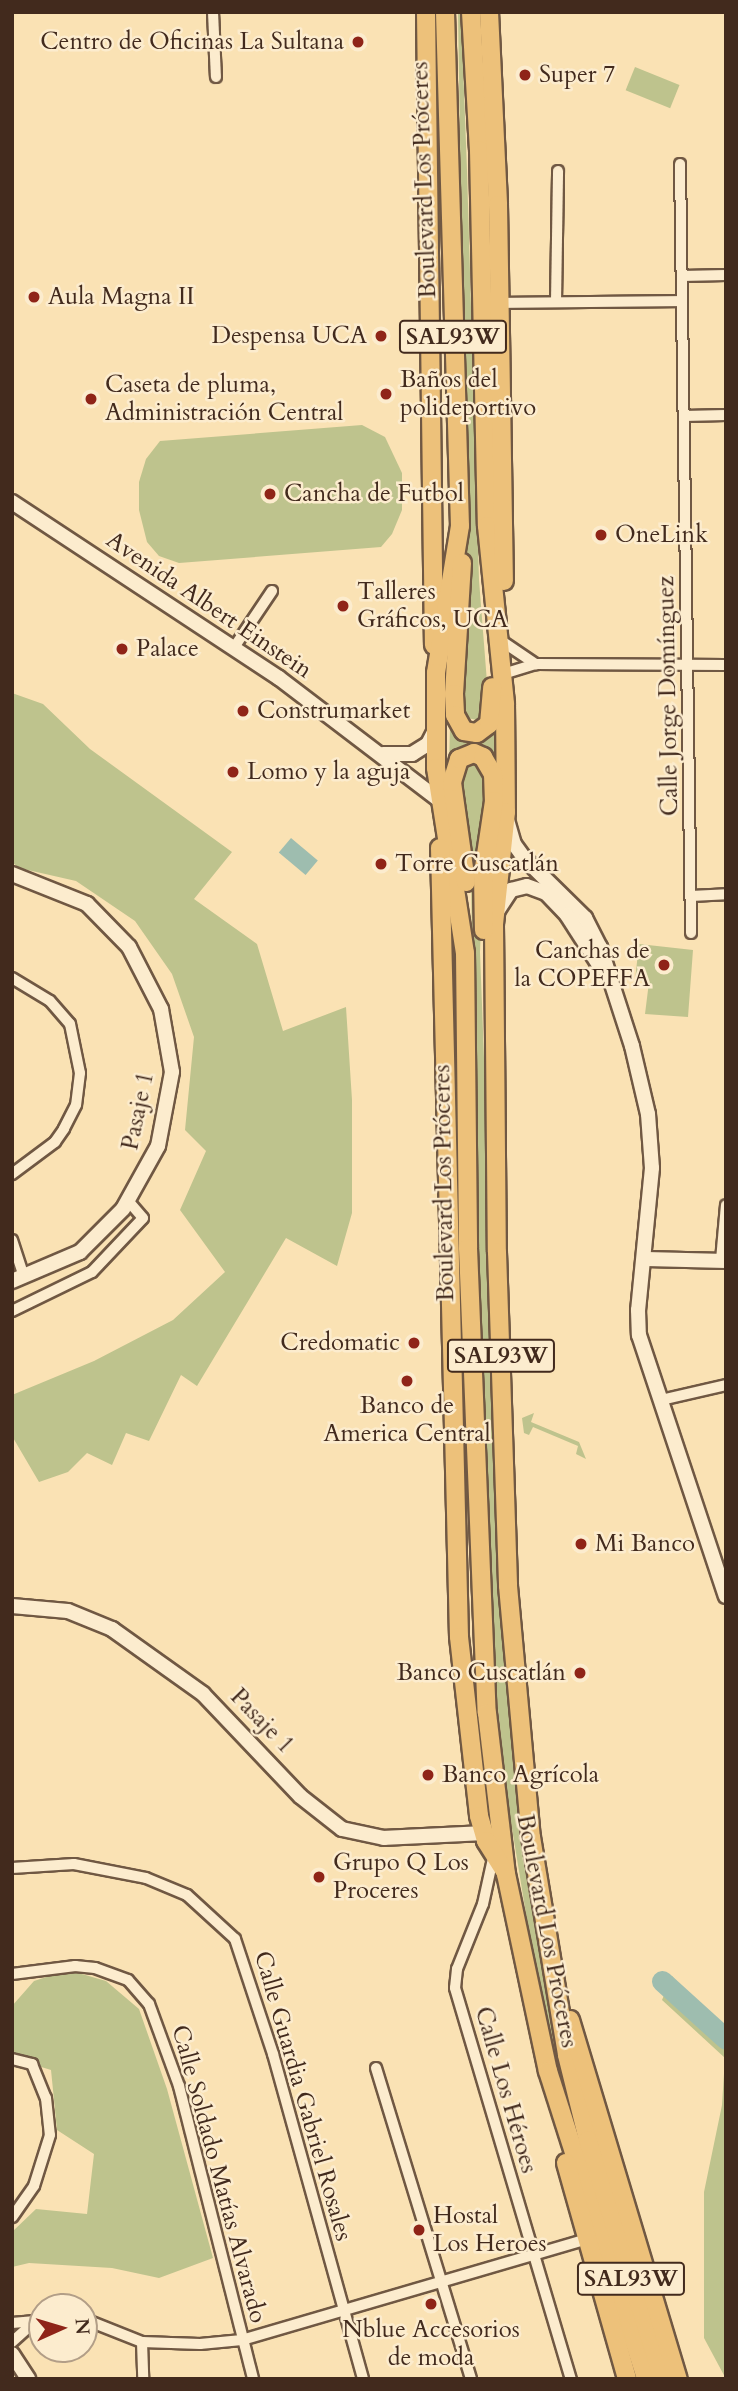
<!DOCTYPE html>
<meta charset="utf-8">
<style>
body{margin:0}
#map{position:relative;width:738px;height:2391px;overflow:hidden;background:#fae2b4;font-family:Cardo,serif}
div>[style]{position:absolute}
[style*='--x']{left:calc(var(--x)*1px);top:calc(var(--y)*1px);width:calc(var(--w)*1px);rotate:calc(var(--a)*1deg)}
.green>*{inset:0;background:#bec38d;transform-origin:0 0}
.water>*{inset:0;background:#9ebdaf;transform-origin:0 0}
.river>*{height:21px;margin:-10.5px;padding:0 10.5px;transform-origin:10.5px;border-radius:10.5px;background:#9ebdaf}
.roads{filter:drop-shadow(2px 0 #705843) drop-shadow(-2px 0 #705843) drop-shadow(0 2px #705843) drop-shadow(0 -2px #705843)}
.street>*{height:10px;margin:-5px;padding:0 5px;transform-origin:5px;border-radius:5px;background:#fcecce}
.secondary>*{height:14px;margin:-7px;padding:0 7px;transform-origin:7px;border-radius:7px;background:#fcecce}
.highway>*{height:18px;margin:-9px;padding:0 9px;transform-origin:9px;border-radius:9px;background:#edc17a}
.dots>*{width:19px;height:19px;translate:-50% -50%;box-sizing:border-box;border:4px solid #fcecce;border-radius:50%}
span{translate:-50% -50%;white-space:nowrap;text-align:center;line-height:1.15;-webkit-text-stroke:5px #fcecce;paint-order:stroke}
.shield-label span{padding:2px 5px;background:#fcecce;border:2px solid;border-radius:5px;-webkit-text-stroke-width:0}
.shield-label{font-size:23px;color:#422a1d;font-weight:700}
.poi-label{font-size:24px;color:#422a1d}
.right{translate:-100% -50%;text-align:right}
.left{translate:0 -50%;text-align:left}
.street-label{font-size:24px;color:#422a1d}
.frame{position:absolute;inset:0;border:14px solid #422a1d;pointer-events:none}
.north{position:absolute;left:28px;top:2293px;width:70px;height:70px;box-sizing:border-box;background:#fcecce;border:2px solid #b29e87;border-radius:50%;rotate:86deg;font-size:19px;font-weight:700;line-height:28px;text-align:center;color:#422a1d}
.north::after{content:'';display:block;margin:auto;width:24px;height:32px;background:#8f2418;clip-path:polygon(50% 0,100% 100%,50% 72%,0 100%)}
</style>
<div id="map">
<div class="green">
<i style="clip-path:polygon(458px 12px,461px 12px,467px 170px,479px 580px,488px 695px,478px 720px,466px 718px,460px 702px,467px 585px)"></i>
<i style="left:635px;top:67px;width:48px;height:25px;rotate:22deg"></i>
<i style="clip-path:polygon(362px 425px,385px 437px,402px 473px,402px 510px,392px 534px,381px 547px,179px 563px,159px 556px,147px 542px,139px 510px,139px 482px,146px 459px,160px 441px)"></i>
<i style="clip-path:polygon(12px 693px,43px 704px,90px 749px,232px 852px,194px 899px,257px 944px,283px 1031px,346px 1007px,352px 1100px,352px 1213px,337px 1266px,286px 1238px,197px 1386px,181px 1375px,149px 1441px,126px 1433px,112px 1465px,87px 1453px,68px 1472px,39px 1482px,12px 1436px,12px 1395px,94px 1361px,173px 1320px,225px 1272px,180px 1210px,206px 1151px,185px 1130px,194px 1037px,172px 974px,135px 921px,76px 881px,19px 868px,12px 862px)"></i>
<i style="clip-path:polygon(498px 723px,498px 765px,484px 748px,449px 764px,450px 727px,465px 740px,480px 741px)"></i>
<i style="clip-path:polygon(470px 765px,479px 765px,487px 775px,480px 952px,508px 1691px,518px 1783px,574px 2123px,556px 2068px,528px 1926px,508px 1804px,493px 1661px,481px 1379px,471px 886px,460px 815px,461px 771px)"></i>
<i style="clip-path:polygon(639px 944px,693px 950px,688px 1017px,645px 1014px,649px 982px,635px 980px)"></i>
<i style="clip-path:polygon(534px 1413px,531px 1422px,579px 1442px,586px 1459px,576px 1454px,578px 1446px,533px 1427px,529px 1435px,524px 1433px,522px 1418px)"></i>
<i style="clip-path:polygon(68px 1970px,106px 1981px,139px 2009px,167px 2089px,213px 2258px,159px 2278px,112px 2268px,29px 2263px,12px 2267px,12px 2232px,36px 2209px,87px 2214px,94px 2154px,57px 2130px,51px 2070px,12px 2058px,12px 2006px,34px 1981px)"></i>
<i style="clip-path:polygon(672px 1976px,710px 2019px,726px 2025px,726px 2379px,704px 2338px,704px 2192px,722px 2105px,725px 2058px,662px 2000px)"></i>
</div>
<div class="water">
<i style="left:291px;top:838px;width:35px;height:19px;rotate:40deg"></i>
</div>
<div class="river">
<i style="--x:662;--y:1981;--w:86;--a:42.2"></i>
</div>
<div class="roads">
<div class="street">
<i style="--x:213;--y:12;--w:65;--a:87.4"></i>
<i style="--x:680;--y:164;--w:769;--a:89.18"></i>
<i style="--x:682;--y:276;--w:44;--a:-1.3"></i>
<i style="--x:556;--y:302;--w:131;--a:-89.1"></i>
<i style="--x:498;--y:303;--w:184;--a:-0.6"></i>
<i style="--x:684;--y:416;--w:42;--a:-1.4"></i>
<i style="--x:503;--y:642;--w:40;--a:34"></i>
<i style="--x:233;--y:649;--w:70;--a:-56.1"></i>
<i style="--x:503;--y:674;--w:34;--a:-17"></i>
<i style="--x:536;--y:664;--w:190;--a:0.3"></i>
<i style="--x:691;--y:896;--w:35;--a:-3"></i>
<i style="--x:12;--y:978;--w:44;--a:31.2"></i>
<i style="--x:50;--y:1001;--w:30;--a:49"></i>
<i style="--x:70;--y:1024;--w:50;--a:78.5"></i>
<i style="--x:80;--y:1073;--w:32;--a:97"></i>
<i style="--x:76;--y:1105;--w:27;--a:117"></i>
<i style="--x:64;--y:1129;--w:16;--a:125"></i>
<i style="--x:55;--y:1142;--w:54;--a:143.3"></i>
<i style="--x:12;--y:1240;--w:38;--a:72"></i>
<i style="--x:721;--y:1260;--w:55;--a:-84.8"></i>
<i style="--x:12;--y:1311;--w:89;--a:-26"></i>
<i style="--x:92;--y:1272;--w:74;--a:-46.6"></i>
<i style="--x:143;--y:1218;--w:21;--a:-131"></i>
<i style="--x:661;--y:1400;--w:67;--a:-13"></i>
<i style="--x:494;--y:1854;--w:51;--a:102.4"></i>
<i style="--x:483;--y:1904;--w:70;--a:111.8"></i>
<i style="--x:457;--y:1969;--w:19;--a:96"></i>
<i style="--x:455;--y:1988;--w:408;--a:73.5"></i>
<i style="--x:12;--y:1868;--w:62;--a:-3.7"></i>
<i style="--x:74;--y:1864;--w:73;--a:11"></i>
<i style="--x:146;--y:1878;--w:44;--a:22.5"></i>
<i style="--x:187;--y:1895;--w:65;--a:42.5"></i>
<i style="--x:235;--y:1939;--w:121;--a:71.7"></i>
<i style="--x:273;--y:2054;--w:337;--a:74.5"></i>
<i style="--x:12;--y:1974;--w:64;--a:-7.2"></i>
<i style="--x:75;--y:1966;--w:20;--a:6"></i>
<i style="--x:95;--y:1968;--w:35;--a:20"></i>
<i style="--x:128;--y:1980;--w:32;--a:49"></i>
<i style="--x:149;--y:2004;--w:87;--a:69.9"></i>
<i style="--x:179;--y:2086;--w:302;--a:75.8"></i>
<i style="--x:12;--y:2059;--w:21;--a:14"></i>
<i style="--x:32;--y:2064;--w:37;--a:68"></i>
<i style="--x:46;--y:2098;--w:37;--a:84"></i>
<i style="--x:50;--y:2135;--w:53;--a:107.4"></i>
<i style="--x:34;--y:2186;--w:38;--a:125"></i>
<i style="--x:376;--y:2068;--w:325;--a:73"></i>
<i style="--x:84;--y:2319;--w:62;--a:21.6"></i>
<i style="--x:142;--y:2342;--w:58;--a:2"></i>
<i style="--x:200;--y:2344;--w:42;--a:-5.4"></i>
<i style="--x:242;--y:2340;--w:357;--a:-16.3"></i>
<i style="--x:12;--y:2323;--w:23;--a:-5"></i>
<i style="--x:12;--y:2342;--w:31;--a:-42"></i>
<i style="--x:142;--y:2342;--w:37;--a:88"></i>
</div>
<div class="secondary">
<i style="--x:12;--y:502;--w:320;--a:33.4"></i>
<i style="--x:279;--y:678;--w:200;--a:37.3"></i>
<i style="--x:383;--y:754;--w:29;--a:0"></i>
<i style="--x:412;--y:754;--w:19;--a:-32"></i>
<i style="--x:428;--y:744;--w:16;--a:-63"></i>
<i style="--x:507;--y:820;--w:25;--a:74"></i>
<i style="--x:514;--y:844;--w:17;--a:54"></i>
<i style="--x:524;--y:858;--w:86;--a:44.5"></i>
<i style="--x:585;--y:918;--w:33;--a:63"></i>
<i style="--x:600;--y:947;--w:104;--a:72.1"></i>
<i style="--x:632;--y:1046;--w:70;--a:76.8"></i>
<i style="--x:648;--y:1114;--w:54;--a:85.8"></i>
<i style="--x:652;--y:1168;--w:143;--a:95.6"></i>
<i style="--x:638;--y:1310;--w:25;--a:88"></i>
<i style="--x:639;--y:1335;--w:275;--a:71.6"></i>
<i style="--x:12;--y:874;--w:81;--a:21.8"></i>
<i style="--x:87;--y:904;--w:60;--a:45.7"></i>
<i style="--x:129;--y:947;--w:70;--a:62.7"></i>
<i style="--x:161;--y:1009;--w:64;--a:80.1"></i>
<i style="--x:172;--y:1072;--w:75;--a:100.7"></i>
<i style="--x:158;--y:1146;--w:72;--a:119.1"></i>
<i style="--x:123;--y:1209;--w:61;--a:135"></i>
<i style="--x:80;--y:1252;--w:74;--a:156.9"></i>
<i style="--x:498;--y:910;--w:24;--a:-57"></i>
<i style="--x:511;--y:890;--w:16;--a:-14"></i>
<i style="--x:527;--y:886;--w:20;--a:20"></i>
<i style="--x:546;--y:893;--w:30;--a:46"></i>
<i style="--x:567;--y:915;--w:63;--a:57.3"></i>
<i style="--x:646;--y:1259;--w:80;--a:1.4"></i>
<i style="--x:12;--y:1606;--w:56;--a:5.1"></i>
<i style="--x:68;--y:1611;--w:48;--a:22.2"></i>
<i style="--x:112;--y:1629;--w:112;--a:35.5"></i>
<i style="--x:203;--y:1694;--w:141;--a:46.4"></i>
<i style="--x:300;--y:1796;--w:53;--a:38.2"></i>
<i style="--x:342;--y:1829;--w:43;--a:12.1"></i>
<i style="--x:384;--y:1838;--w:99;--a:-2.9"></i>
<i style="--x:12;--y:2354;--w:30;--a:57"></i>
</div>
<div class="highway">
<i style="--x:426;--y:12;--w:633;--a:89.28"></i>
<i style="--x:445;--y:12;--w:514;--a:88.33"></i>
<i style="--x:460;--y:526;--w:149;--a:99.3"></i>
<i style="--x:436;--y:673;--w:95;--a:90"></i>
<i style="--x:436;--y:768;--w:187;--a:81.1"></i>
<i style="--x:465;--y:953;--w:295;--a:89.4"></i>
<i style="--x:468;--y:1248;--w:465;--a:87.7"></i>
<i style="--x:487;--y:1713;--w:162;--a:83.3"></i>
<i style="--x:506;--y:1874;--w:201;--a:78"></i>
<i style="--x:548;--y:2071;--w:323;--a:72.3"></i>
<i style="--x:471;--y:12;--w:138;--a:86.7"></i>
<i style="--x:479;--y:150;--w:376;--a:88.8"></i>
<i style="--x:487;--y:526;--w:179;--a:84.2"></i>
<i style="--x:505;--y:704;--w:108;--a:89.5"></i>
<i style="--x:506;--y:812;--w:114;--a:96.1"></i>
<i style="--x:494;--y:925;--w:327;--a:89.5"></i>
<i style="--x:497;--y:1252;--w:334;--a:88.1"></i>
<i style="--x:508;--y:1586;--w:252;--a:84.8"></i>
<i style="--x:531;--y:1837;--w:221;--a:80.6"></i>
<i style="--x:567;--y:2055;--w:88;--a:76.1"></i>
<i style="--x:588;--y:2140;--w:250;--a:72.6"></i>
<i style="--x:489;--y:12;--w:193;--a:87.3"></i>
<i style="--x:498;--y:205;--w:376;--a:89.1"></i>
<i style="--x:462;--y:563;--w:131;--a:93.5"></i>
<i style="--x:454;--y:694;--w:21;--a:87"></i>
<i style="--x:455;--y:715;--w:18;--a:61"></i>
<i style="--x:464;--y:731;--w:13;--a:9"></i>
<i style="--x:477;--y:733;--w:15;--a:-37"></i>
<i style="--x:489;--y:724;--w:37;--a:-85"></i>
<i style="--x:440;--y:848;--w:789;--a:88.62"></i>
<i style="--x:459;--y:1637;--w:180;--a:83.6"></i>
<i style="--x:479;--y:1816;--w:26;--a:74"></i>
<i style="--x:486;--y:1841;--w:34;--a:58"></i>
<i style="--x:466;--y:882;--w:101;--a:-98"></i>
<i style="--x:452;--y:782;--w:24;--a:-73"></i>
<i style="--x:459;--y:759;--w:16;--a:-22"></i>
<i style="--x:474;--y:753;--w:10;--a:24"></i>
<i style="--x:483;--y:757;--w:20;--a:60"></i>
<i style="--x:493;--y:774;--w:27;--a:88"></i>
<i style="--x:494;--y:801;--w:75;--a:98.5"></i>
<i style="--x:483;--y:875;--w:55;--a:89"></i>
<i style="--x:570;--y:2020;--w:375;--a:73.3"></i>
<i style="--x:566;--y:2163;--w:224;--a:74.2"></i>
</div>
</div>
<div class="dots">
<i style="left:358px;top:42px;background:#8f2418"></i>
<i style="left:525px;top:75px;background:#8f2418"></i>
<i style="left:34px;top:297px;background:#8f2418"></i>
<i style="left:381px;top:336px;background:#8f2418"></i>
<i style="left:386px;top:394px;background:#8f2418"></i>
<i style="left:91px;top:399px;background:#8f2418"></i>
<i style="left:270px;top:494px;background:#8f2418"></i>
<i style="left:601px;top:535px;background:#8f2418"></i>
<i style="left:343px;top:606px;background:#8f2418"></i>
<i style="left:122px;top:649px;background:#8f2418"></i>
<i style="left:243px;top:711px;background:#8f2418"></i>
<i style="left:233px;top:772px;background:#8f2418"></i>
<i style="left:381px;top:864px;background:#8f2418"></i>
<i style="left:664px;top:965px;background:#8f2418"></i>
<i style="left:414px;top:1343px;background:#8f2418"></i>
<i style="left:407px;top:1381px;background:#8f2418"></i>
<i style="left:581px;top:1544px;background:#8f2418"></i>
<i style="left:580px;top:1673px;background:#8f2418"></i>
<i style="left:428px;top:1775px;background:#8f2418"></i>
<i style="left:319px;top:1877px;background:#8f2418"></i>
<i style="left:419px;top:2230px;background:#8f2418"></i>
<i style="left:431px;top:2304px;background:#8f2418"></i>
</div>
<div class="shield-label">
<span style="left:453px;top:337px">SAL93W</span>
<span style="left:501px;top:1356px">SAL93W</span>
<span style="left:631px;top:2279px">SAL93W</span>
</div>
<div class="poi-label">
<span class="right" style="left:344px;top:42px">Centro de Oficinas La Sultana</span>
<span class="left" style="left:539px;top:75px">Super 7</span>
<span class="left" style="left:48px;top:297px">Aula Magna II</span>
<span class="right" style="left:367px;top:336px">Despensa UCA</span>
<span class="left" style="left:400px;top:394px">Baños del<br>polideportivo</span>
<span class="left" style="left:105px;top:399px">Caseta de pluma,<br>Administración Central</span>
<span class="left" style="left:284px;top:494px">Cancha de Futbol</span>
<span class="left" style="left:615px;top:535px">OneLink</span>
<span class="left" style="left:357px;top:606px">Talleres<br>Gráficos, UCA</span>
<span class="left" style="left:136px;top:649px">Palace</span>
<span class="left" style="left:257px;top:711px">Construmarket</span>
<span class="left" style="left:247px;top:772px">Lomo y la aguja</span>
<span class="left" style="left:395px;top:864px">Torre Cuscatlán</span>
<span class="right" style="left:650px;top:965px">Canchas de<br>la COPEFFA</span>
<span class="right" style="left:400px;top:1343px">Credomatic</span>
<span style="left:407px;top:1420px">Banco de<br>America Central</span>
<span class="left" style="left:595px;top:1544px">Mi Banco</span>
<span class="right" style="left:566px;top:1673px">Banco Cuscatlán</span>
<span class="left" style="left:442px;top:1775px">Banco Agrícola</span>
<span class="left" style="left:333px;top:1877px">Grupo Q Los<br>Proceres</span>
<span class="left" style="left:433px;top:2230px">Hostal<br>Los Heroes</span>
<span style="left:431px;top:2344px">Nblue Accesorios<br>de moda</span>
</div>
<div class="street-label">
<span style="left:424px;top:180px;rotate:-92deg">Boulevard Los Próceres</span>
<span style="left:209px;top:605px;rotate:34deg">Avenida Albert Einstein</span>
<span style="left:668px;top:696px;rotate:-91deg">Calle Jorge Domínguez</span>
<span style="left:138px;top:1111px;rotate:-78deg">Pasaje 1</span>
<span style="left:444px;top:1183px;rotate:-91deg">Boulevard Los Próceres</span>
<span style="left:262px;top:1721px;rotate:46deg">Pasaje 1</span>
<span style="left:547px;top:1931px;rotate:79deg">Boulevard Los Próceres</span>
<span style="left:506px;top:2090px;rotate:74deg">Calle Los Héroes</span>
<span style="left:303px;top:2096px;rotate:74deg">Calle Guardia Gabriel Rosales</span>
<span style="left:219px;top:2174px;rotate:75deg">Calle Soldado Matías Alvarado</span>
</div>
<div class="frame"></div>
<div class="north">N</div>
</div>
